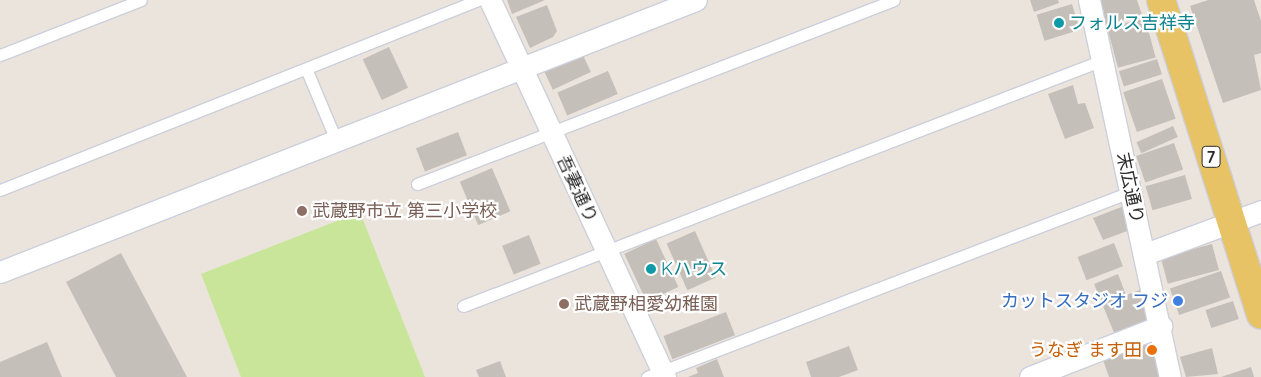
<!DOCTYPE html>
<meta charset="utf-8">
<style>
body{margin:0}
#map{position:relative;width:1261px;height:377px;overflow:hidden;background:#ebe4dd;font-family:Quicksand,"Noto Sans JP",sans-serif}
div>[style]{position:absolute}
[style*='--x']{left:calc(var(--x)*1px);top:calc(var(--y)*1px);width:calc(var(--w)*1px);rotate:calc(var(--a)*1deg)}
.pitch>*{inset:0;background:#c9e59a}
.building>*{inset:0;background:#c4bfb9;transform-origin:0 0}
.roads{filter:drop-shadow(1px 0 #cccfdb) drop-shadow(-1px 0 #cccfdb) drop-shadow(0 1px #cccfdb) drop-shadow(0 -1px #cccfdb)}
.lane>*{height:11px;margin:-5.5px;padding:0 5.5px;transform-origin:5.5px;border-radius:5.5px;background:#fff}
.street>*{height:21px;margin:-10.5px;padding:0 10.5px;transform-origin:10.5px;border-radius:10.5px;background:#fff}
.primary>*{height:28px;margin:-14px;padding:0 14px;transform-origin:14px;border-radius:14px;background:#e7c366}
.dots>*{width:14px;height:14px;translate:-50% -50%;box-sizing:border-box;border:2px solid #fff;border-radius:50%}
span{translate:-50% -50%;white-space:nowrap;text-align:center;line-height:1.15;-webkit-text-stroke:4.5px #fff;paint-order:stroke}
.shield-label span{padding:1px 4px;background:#fff;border:1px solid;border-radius:4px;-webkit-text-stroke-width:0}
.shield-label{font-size:16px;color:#2a2a2a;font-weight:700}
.culture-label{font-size:18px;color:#0d838f}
.left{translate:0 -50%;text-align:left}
.street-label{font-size:18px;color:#2a2a2a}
.education-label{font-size:18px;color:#785e54}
.shop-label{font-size:18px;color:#366cbe}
.right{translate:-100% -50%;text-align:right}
.food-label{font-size:18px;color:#c56008}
</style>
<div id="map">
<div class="pitch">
<i style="clip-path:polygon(360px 212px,425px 377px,241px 377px,201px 274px)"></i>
</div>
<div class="building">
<i style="clip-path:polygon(507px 0,545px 0,512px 14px)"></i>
<i style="clip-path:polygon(1030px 0,1058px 0,1059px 3px,1034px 12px)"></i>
<i style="clip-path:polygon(1099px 0,1137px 0,1142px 15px,1106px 25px)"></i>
<i style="clip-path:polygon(1208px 0,1254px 0,1261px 21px,1261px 53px,1254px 55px,1261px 90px,1223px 103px,1190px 6px)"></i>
<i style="left:1072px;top:4px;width:27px;height:37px;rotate:73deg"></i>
<i style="clip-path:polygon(547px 5px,557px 31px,553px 37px,530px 48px,516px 17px)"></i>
<i style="left:1145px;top:18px;width:41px;height:39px;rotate:75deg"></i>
<i style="left:389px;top:47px;width:45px;height:29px;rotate:65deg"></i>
<i style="left:582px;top:53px;width:21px;height:42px;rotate:65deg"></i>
<i style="left:1157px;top:59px;width:16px;height:40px;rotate:72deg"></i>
<i style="left:608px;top:71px;width:25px;height:55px;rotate:67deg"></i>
<i style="left:1162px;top:79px;width:42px;height:41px;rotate:71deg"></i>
<i style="clip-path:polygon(1073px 85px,1078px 104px,1085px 103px,1094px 128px,1065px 139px,1048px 94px)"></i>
<i style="left:1173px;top:126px;width:12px;height:40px;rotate:66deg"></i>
<i style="left:458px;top:132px;width:25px;height:45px;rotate:69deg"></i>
<i style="left:1174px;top:143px;width:28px;height:40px;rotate:71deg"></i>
<i style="left:492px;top:168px;width:47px;height:35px;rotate:67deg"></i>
<i style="left:1185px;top:175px;width:25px;height:41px;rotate:74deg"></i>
<i style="clip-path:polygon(1124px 206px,1130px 230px,1103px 240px,1093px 218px)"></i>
<i style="left:695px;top:231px;width:51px;height:31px;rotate:66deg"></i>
<i style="left:529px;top:235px;width:31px;height:29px;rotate:68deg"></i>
<i style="left:656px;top:239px;width:53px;height:35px;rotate:65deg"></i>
<i style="left:1114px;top:243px;width:25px;height:39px;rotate:69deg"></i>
<i style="left:1212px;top:244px;width:27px;height:53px;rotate:75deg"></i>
<i style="clip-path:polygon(121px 253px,187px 377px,116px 377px,66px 282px)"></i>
<i style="left:1221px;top:271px;width:28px;height:54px;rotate:71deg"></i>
<i style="clip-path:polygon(1118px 274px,1126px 295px,1143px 289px,1150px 319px,1115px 335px,1094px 284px)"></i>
<i style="left:1233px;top:301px;width:19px;height:29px;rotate:72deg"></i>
<i style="left:726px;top:312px;width:25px;height:67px;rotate:69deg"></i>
<i style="clip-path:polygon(1151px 337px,1160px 377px,1109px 377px,1102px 357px)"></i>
<i style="clip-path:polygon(47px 342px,62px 377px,0 377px,0 362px)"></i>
<i style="clip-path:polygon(849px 346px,858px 370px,839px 377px,811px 377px,806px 362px)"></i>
<i style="clip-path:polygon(1212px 348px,1218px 374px,1186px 377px,1180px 357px)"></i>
<i style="clip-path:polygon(717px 359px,724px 377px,688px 377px,698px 373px,696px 368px)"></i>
<i style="clip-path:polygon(500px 361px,506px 377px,479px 377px,476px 370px)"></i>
<i style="clip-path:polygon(1251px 367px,1254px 377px,1221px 377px)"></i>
</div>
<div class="roads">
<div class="lane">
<i style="--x:0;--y:55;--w:151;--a:-21.3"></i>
<i style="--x:307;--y:71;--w:75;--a:67.2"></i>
<i style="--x:417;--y:184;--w:511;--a:-21.09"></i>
<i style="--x:0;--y:190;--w:514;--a:-21.68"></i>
<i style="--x:463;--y:306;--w:686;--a:-21.03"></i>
<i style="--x:647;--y:377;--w:517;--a:-20.96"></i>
</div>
<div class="street">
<i style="--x:490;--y:0;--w:416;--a:65.1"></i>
<i style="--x:1089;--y:0;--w:386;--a:77.9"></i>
<i style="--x:1145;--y:254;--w:124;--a:-20.3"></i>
<i style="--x:0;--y:272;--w:747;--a:-21.35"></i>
<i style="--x:1030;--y:377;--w:141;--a:-21.3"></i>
</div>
<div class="primary">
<i style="--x:1161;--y:0;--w:330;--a:72.4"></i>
</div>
</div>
<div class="dots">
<i style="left:1059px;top:23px;background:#0f9aa8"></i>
<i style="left:302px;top:211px;background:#8d6e63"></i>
<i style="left:651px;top:269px;background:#0f9aa8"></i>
<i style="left:1178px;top:301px;background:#3f7fe0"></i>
<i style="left:564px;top:304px;background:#8d6e63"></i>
<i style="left:1152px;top:350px;background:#e8710a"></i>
</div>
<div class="shield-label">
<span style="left:1211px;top:157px">7</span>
</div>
<div class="culture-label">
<span class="left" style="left:1069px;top:23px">フォルス吉祥寺</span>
<span class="left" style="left:661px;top:269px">Kハウス</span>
</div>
<div class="street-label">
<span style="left:1130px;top:188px;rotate:78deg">末広通り</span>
<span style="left:577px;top:189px;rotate:65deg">吾妻通り</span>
</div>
<div class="education-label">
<span class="left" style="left:312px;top:211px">武蔵野市立 第三小学校</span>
<span class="left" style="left:574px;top:304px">武蔵野相愛幼稚園</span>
</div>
<div class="shop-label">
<span class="right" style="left:1168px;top:301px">カットスタジオ フジ</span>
</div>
<div class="food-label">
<span class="right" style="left:1142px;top:350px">うなぎ ます田</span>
</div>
</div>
